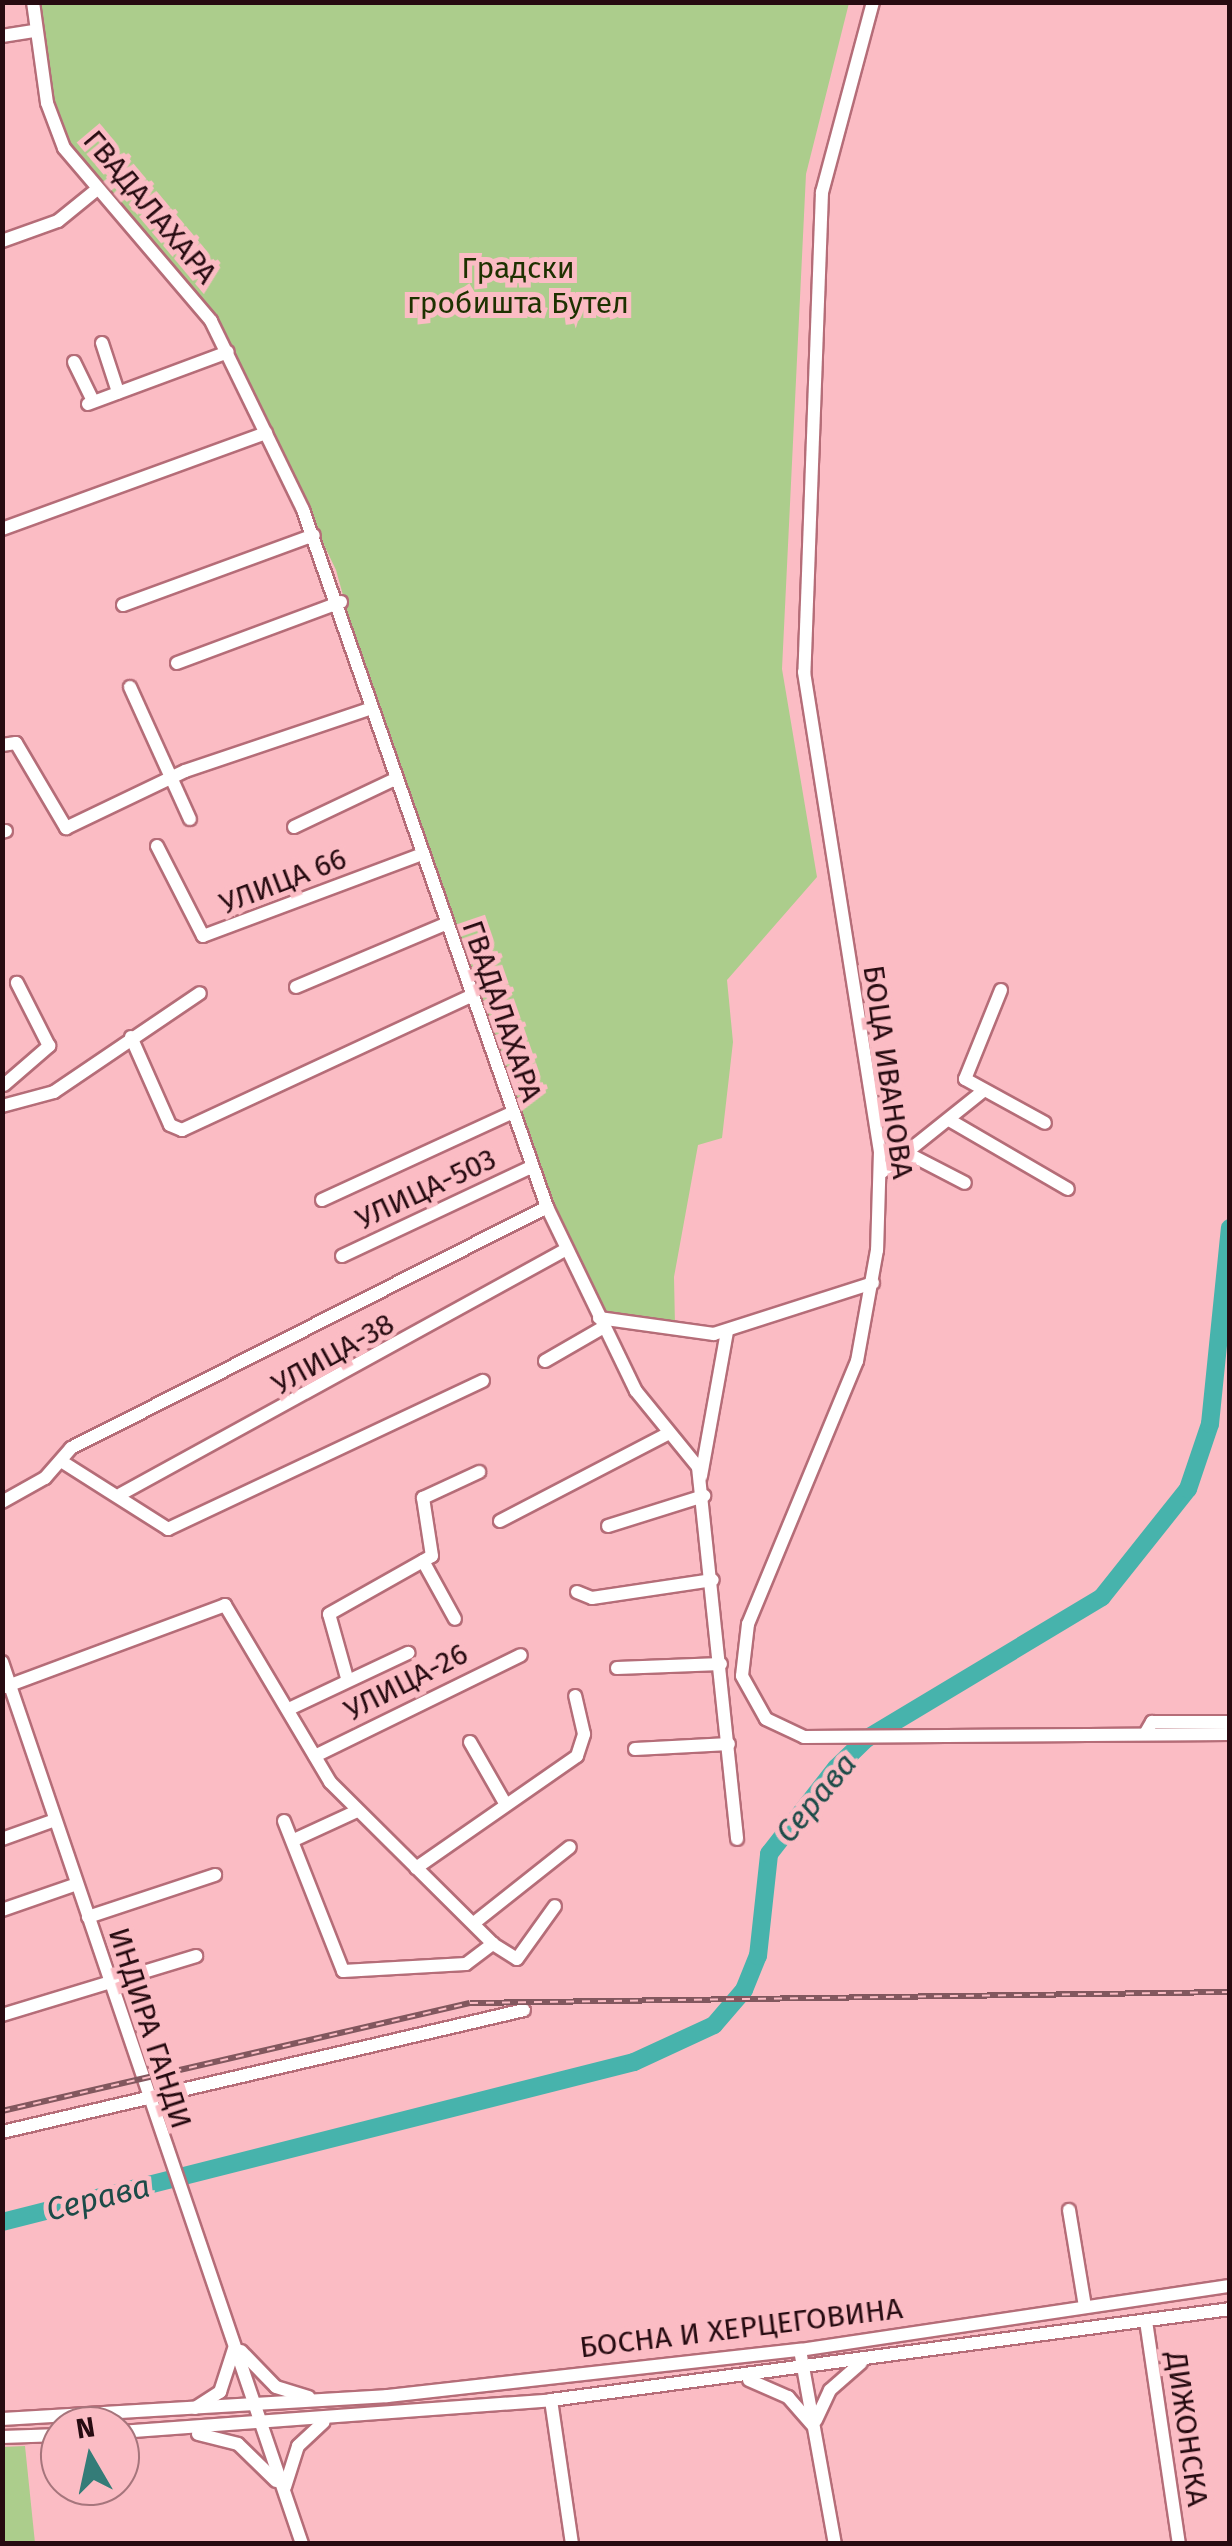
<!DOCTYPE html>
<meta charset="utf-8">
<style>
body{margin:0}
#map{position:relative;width:1232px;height:2546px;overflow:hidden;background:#fbbcc4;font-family:"Fira Sans",sans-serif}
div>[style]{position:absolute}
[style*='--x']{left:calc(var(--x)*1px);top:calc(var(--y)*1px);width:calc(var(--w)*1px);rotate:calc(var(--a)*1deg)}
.green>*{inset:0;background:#accd8c}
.river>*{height:18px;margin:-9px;padding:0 9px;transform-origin:9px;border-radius:9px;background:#47b3ac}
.roads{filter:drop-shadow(2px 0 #b56d78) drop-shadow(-2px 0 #b56d78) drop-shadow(0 2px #b56d78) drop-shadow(0 -2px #b56d78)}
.minor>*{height:12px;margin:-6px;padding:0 6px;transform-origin:6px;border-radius:6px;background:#fff}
.rail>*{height:6px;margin-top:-3px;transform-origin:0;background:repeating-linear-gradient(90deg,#fbbcc4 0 8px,#82575e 0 16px);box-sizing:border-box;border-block:2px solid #82575e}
span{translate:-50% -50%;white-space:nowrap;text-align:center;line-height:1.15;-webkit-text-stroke:10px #fbbcc4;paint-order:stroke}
.street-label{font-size:30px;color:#270b11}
.park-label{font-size:30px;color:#1d3100}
.water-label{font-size:32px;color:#1c4b48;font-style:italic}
.frame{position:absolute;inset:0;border:5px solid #270b11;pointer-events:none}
.north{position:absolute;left:40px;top:2406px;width:100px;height:100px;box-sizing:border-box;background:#fbbcc4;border:2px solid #a6757c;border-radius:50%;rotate:351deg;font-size:28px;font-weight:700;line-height:40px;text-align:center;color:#270b11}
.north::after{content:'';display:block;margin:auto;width:35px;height:45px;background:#347c78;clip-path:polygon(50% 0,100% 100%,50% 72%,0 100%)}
</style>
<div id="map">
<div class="green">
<i style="clip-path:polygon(39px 2px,849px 3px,806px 174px,782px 669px,817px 877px,727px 980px,733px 1042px,722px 1138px,698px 1145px,674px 1277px,675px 1326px,606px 1313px,559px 1217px,388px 757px,336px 570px,215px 317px,99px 189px,59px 131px)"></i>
<i style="clip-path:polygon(25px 2446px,35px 2543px,3px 2543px,3px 2447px)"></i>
</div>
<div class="river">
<i style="--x:2;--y:2222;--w:652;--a:-14.21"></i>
<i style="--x:634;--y:2062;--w:88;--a:-24.8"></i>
<i style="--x:714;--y:2025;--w:46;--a:-49.4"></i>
<i style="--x:744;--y:1990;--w:37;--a:-68"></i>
<i style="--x:758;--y:1956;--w:103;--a:-83.8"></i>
<i style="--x:769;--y:1854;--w:109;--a:-52.1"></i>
<i style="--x:836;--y:1768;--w:42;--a:-44"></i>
<i style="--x:866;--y:1739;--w:275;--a:-31"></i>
<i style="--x:1102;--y:1597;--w:138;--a:-51.5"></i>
<i style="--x:1188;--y:1489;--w:69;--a:-71.3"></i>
<i style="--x:1210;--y:1424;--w:197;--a:-84.2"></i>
</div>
<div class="roads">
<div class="minor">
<i style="--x:33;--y:2;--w:102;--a:82.1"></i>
<i style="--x:47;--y:103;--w:48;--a:69.3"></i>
<i style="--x:64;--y:148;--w:227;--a:49.6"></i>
<i style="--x:211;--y:321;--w:210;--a:64"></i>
<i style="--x:303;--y:510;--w:738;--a:70.71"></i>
<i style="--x:547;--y:1207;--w:204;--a:64.2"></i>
<i style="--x:636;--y:1391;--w:98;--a:50.8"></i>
<i style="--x:698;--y:1467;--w:374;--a:84"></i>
<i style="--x:873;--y:2;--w:197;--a:105"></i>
<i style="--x:822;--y:192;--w:480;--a:92.1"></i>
<i style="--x:804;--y:672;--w:485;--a:81"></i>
<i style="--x:880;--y:1151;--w:99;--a:91.7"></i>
<i style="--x:877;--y:1250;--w:113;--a:100.2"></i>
<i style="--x:857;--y:1361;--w:285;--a:112.5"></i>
<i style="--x:748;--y:1624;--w:52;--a:96.6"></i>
<i style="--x:742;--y:1676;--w:49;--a:60.8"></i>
<i style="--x:766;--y:1719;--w:42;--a:25.3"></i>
<i style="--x:804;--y:1737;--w:426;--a:-0.4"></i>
<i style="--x:2;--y:36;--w:32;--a:-9"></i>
<i style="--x:2;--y:241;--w:59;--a:-19.7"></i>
<i style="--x:58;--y:221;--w:49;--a:-39.2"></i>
<i style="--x:102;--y:343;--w:52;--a:71.9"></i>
<i style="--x:74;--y:362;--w:43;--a:64"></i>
<i style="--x:88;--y:404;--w:149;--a:-20.4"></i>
<i style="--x:2;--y:529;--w:281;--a:-20"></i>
<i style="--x:123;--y:605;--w:203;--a:-20.1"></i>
<i style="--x:177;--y:663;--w:175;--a:-20.4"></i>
<i style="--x:130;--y:687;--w:145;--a:65.6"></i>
<i style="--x:2;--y:745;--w:14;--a:-8"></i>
<i style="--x:16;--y:743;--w:99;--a:59.5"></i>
<i style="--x:66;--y:828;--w:132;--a:-25.6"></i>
<i style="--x:185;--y:771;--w:197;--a:-18.6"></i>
<i style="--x:294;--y:827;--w:110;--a:-25.4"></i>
<i style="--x:2;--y:832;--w:4;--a:-14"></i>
<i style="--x:157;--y:846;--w:101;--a:62.9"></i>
<i style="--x:203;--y:936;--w:232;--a:-20.5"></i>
<i style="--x:296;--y:987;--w:162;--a:-22.9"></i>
<i style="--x:1001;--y:990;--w:96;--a:112"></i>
<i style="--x:965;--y:1079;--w:91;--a:28.8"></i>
<i style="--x:131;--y:1037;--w:96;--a:66.1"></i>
<i style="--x:170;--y:1125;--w:13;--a:23"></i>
<i style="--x:182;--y:1130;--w:319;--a:-24.9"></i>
<i style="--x:4;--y:1085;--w:60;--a:-40.9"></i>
<i style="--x:49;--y:1046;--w:71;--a:-116.9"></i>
<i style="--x:2;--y:1106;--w:54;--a:-15.1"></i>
<i style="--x:54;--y:1092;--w:176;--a:-34.1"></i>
<i style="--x:951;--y:1121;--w:135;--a:30.2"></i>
<i style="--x:907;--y:1153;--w:65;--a:27.3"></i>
<i style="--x:882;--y:1172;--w:129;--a:-38.7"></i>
<i style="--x:322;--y:1200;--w:208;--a:-24.7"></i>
<i style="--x:342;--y:1256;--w:209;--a:-25.2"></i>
<i style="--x:599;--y:1318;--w:116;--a:7.9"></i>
<i style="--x:714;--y:1334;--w:167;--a:-17.8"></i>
<i style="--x:545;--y:1361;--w:68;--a:-30"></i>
<i style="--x:61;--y:1461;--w:127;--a:32.4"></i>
<i style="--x:168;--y:1529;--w:348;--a:-25.2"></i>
<i style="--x:701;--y:1476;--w:147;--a:-79.8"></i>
<i style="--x:121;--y:1494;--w:507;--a:-28.79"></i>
<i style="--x:2;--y:1502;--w:49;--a:-29.2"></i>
<i style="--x:45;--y:1478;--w:40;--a:-49"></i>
<i style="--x:71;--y:1448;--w:534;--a:-26.85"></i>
<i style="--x:500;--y:1521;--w:191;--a:-27.5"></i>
<i style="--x:608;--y:1526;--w:101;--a:-17.4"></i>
<i style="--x:423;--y:1561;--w:66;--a:61.1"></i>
<i style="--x:577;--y:1592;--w:16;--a:22"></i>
<i style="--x:592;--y:1598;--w:122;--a:-8.5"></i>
<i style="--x:2;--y:1662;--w:932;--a:71.21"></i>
<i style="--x:617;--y:1668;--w:104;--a:-2.2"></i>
<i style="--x:347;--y:1678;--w:66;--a:-105.7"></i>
<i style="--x:329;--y:1614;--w:118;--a:-29.4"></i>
<i style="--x:432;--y:1556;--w:59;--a:-98.8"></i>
<i style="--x:423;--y:1498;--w:62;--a:-24.9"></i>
<i style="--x:2;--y:1688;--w:238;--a:-20.4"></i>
<i style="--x:225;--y:1605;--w:206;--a:59.3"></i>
<i style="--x:330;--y:1782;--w:230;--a:44.8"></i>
<i style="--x:493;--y:1944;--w:28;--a:32"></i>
<i style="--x:517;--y:1959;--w:65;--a:-54.4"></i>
<i style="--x:289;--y:1709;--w:132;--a:-25.2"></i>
<i style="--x:1145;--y:1734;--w:14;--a:-60"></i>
<i style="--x:1152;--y:1722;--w:78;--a:0"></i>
<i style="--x:470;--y:1742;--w:70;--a:60.2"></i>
<i style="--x:635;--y:1749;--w:94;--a:-3"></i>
<i style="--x:315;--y:1756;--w:229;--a:-26.1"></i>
<i style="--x:284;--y:1821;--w:161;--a:68.5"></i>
<i style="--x:343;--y:1971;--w:123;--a:-3.3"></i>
<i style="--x:466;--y:1964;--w:34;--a:-37"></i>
<i style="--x:2;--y:1839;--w:56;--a:-19.7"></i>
<i style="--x:294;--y:1840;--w:67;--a:-24.7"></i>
<i style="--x:416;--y:1868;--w:196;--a:-34.8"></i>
<i style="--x:577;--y:1756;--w:23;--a:-72"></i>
<i style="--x:584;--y:1734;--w:39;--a:-103"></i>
<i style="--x:2;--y:1910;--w:79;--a:-19.1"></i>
<i style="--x:88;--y:1917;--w:134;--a:-18.3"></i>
<i style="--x:474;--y:1923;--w:122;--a:-38.4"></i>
<i style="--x:2;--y:2015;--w:203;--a:-16.9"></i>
<i style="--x:2;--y:2132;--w:536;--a:-13.15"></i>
<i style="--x:1069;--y:2210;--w:98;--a:80.6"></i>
<i style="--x:1146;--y:2321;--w:225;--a:81.6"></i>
<i style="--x:800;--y:2350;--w:197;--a:79.8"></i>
<i style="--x:241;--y:2351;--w:50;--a:45.8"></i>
<i style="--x:276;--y:2387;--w:34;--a:17"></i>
<i style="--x:749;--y:2380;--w:43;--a:23.6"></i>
<i style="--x:788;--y:2397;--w:37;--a:49"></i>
<i style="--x:551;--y:2400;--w:146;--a:81.7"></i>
<i style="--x:195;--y:2408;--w:30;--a:-33"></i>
<i style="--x:220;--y:2392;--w:45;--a:-72"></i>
<i style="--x:2;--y:2419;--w:386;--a:-3.4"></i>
<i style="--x:387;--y:2396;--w:416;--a:-6.4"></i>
<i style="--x:800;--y:2350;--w:435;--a:-8.5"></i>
<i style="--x:816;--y:2420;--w:33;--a:-65"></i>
<i style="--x:830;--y:2390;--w:41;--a:-41.1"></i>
<i style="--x:120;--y:2432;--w:432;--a:-4.2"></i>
<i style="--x:551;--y:2400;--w:685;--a:-7.63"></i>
<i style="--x:198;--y:2434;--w:41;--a:14"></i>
<i style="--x:238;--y:2444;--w:53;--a:44.2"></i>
<i style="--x:2;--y:2437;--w:58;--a:-2"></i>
<i style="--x:285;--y:2487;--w:43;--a:-72.4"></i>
<i style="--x:298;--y:2446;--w:35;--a:-43"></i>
</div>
</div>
<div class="rail">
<i style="--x:2;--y:2111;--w:480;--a:-13"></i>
<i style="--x:470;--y:2003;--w:760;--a:-0.83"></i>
</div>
<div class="street-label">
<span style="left:150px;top:207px;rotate:50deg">ГВАДАЛАХАРА</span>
<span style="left:283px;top:881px;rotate:-21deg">УЛИЦА 66</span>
<span style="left:502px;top:1011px;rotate:71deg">ГВАДАЛАХАРА</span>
<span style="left:888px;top:1072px;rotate:82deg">БОЦА ИВАНОВА</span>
<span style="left:426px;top:1189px;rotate:-25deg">УЛИЦА-503</span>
<span style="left:333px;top:1354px;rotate:-29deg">УЛИЦА-38</span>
<span style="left:406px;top:1682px;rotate:-27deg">УЛИЦА-26</span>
<span style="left:150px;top:2028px;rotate:72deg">ИНДИРА ГАНДИ</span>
<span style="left:741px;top:2328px;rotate:-7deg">БОСНА И ХЕРЦЕГОВИНА</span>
<span style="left:1187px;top:2429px;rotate:82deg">ДИЖОНСКА</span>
</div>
<div class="park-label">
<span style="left:518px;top:285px">Градски<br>гробишта Бутел</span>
</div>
<div class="water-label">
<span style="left:816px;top:1798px;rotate:-50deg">Серава</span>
<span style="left:98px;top:2198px;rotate:-14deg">Серава</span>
</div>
<div class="frame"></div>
<div class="north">N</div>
</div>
